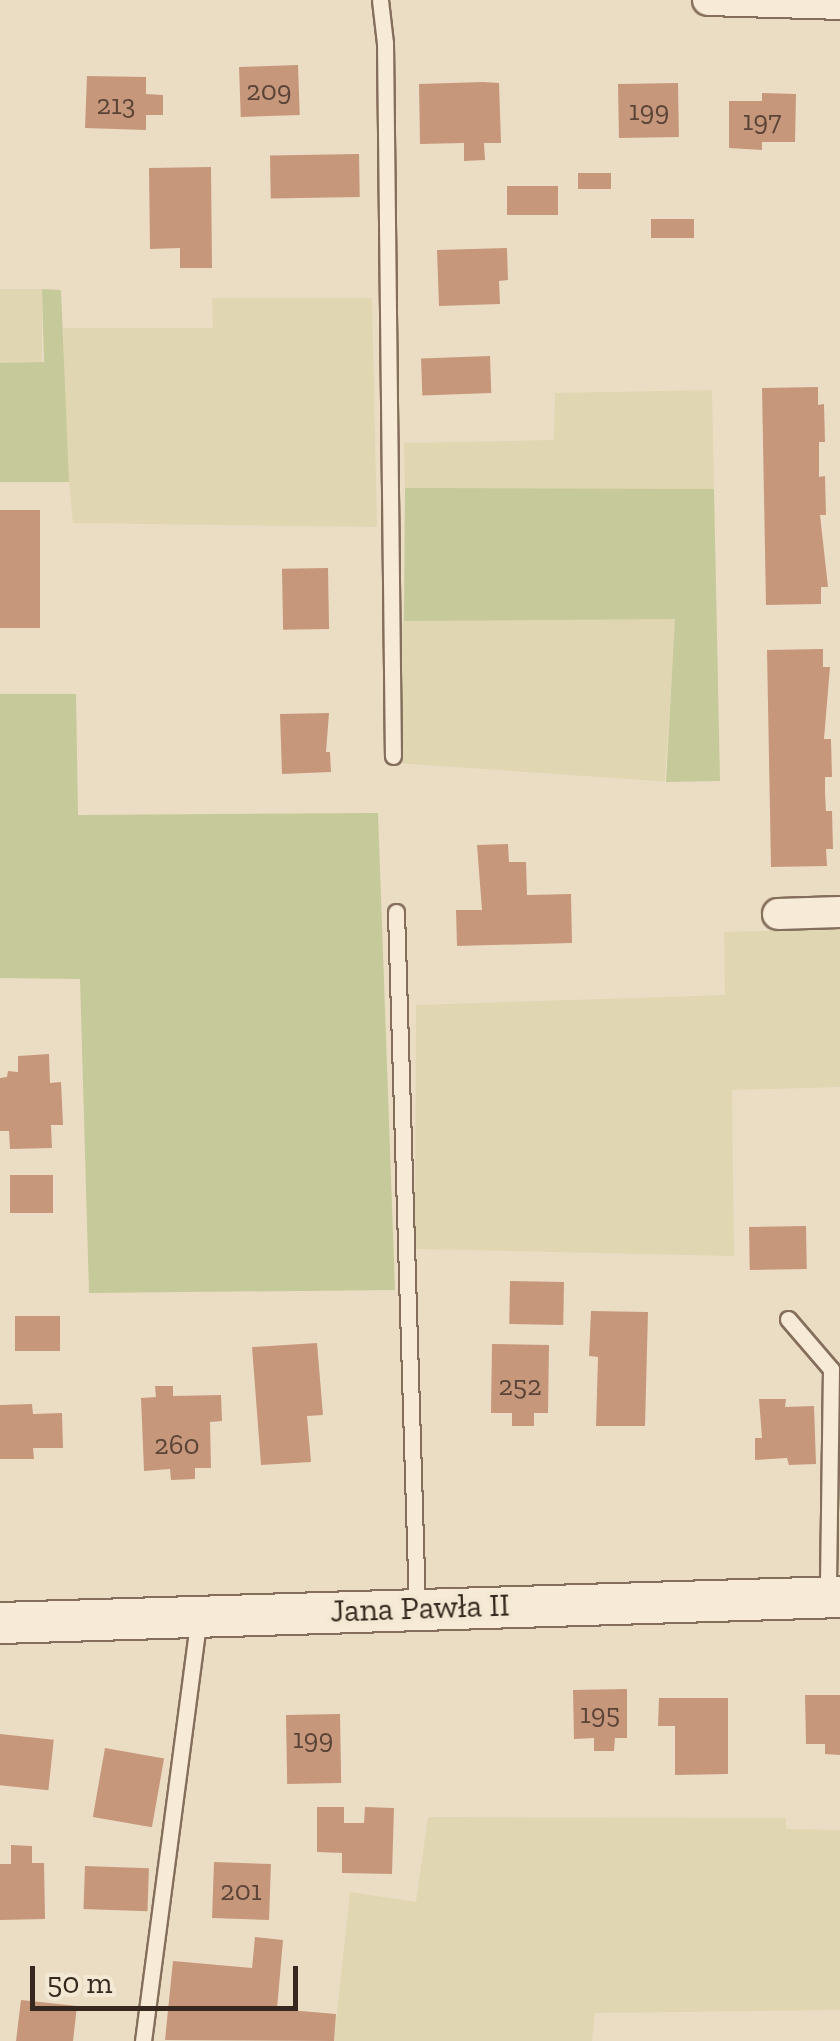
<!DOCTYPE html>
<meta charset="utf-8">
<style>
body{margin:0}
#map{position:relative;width:840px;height:2041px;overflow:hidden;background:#ebddc4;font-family:"Zilla Slab",serif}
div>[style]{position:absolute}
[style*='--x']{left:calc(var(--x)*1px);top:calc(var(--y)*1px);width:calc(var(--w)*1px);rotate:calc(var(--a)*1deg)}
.farmland>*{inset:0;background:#e0d6b2;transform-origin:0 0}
.green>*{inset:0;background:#c6c999}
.building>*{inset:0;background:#c7977c;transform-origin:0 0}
.roads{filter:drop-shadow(2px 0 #856f5c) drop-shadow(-2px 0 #856f5c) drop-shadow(0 2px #856f5c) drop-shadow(0 -2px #856f5c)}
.lane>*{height:15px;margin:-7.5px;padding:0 7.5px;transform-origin:7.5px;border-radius:7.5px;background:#f7ebd7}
.street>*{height:30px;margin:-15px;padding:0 15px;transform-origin:15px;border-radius:15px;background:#f7ebd7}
.secondary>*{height:40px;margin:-20px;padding:0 20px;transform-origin:20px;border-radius:20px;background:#f7ebd7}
span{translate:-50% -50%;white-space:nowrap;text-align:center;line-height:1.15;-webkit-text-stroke:8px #f3e8d3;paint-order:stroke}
.number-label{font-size:28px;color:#5a4436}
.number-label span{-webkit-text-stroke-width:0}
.street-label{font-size:32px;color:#36281f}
.scale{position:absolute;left:30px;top:1966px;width:268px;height:45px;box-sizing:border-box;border:5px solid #36281f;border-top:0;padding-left:12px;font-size:30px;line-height:35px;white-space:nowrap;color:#36281f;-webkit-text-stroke:8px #f3e8d3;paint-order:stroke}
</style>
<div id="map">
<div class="farmland">
<i style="left:0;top:289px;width:42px;height:74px"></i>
<i style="clip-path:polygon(212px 298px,372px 298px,377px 527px,73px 523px,66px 454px,63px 328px,213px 328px)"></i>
<i style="clip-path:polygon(712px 390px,714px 489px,405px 488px,404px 443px,554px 440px,555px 393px)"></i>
<i style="left:676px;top:619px;width:163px;height:272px;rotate:94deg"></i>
<i style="clip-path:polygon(840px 929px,840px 1087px,732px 1090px,734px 1256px,415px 1249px,416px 1005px,725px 995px,724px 932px)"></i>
<i style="clip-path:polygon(428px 1817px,786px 1818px,786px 1829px,840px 1830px,840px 2010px,595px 2013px,592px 2041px,334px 2041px,350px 1892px,416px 1902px)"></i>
</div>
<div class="green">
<i style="clip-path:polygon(42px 289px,61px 290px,69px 482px,0 482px,0 363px,44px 362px)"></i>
<i style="clip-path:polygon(405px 488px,714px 489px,720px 781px,666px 782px,675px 619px,404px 621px)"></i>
<i style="clip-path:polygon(0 694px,76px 694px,78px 815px,378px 813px,395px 1290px,89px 1293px,80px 979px,0 978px)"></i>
</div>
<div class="building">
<i style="left:298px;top:65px;width:50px;height:59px;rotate:88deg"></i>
<i style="clip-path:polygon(87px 76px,146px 77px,146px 94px,163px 95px,163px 115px,146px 115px,146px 130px,85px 128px)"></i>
<i style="clip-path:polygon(483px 82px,499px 83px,501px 143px,484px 143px,485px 160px,464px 161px,464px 143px,420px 144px,419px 84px)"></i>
<i style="left:678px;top:83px;width:54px;height:60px;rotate:89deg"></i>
<i style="clip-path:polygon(762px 93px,796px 94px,795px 142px,762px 142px,762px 150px,729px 148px,729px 101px,762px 101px)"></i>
<i style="left:359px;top:154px;width:43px;height:89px;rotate:89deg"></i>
<i style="clip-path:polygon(211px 167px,212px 268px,180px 268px,180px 248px,150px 249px,149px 168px)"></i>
<i style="left:578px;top:173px;width:33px;height:16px"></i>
<i style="left:558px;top:186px;width:29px;height:51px;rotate:90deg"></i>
<i style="left:651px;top:219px;width:43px;height:19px"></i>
<i style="clip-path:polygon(507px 248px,508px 280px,499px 281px,500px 304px,439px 306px,437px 250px)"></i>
<i style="left:490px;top:356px;width:37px;height:69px;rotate:88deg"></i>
<i style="clip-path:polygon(818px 387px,818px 405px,824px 404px,825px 442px,819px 442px,819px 477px,825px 476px,826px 515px,820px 515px,828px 587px,821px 587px,821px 604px,766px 605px,762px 388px)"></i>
<i style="left:0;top:510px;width:40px;height:118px"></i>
<i style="left:328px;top:568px;width:61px;height:46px;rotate:89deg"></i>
<i style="clip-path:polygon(823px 649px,823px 667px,830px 667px,824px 739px,831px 739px,832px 777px,825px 777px,825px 793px,826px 811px,832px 811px,833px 849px,826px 849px,827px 866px,771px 867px,767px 650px)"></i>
<i style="clip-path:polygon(329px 713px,326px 752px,330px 752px,331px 772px,282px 774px,280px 714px)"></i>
<i style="clip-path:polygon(508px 844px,509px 862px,526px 862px,527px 895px,571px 894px,572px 943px,457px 946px,456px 910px,482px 910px,477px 845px)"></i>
<i style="clip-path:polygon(49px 1054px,50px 1083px,61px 1082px,63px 1125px,51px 1125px,52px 1148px,10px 1149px,9px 1131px,0 1131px,0 1078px,7px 1077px,8px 1071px,18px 1072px,18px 1056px)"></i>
<i style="left:53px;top:1175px;width:38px;height:43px;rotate:90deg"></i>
<i style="left:806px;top:1226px;width:43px;height:57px;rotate:89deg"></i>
<i style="left:510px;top:1281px;width:54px;height:43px;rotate:1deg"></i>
<i style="clip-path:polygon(591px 1311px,648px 1312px,645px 1426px,596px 1426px,598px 1357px,589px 1356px)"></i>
<i style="left:60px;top:1316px;width:35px;height:45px;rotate:90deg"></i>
<i style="clip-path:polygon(317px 1343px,323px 1415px,307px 1416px,311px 1462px,261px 1465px,252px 1347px)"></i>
<i style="clip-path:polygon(492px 1344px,549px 1345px,548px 1413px,534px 1413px,534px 1426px,512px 1426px,512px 1413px,491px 1413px)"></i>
<i style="clip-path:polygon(155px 1386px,173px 1386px,173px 1396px,221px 1395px,222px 1421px,210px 1422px,211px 1468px,195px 1468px,195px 1479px,171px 1480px,170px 1469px,144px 1471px,141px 1398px,156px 1397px)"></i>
<i style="clip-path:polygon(759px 1399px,786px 1399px,785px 1407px,814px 1406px,816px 1464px,789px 1465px,787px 1458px,755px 1460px,755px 1438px,762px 1438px)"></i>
<i style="clip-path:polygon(32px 1404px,33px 1414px,62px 1413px,63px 1448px,33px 1448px,34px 1459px,0 1459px,0 1405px)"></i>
<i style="clip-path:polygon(627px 1689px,627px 1738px,615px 1738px,614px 1751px,594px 1751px,594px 1738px,574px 1739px,573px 1690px)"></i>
<i style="clip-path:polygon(805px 1695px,840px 1695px,840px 1755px,825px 1754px,825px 1744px,806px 1744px)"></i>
<i style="clip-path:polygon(659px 1698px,728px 1698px,728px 1774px,675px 1775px,675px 1726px,658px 1726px)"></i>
<i style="left:340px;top:1714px;width:69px;height:54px;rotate:89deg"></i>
<i style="left:0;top:1734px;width:54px;height:51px;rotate:6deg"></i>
<i style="left:105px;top:1748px;width:60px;height:70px;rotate:10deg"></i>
<i style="clip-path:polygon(317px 1807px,344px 1807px,344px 1823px,364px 1823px,365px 1807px,394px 1808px,392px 1874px,342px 1873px,342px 1853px,317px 1852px)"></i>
<i style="clip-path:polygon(11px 1845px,32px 1846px,32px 1863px,44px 1863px,45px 1919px,0 1920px,0 1864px,11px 1864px)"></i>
<i style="left:214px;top:1862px;width:57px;height:56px;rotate:2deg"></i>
<i style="left:85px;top:1866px;width:64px;height:43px;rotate:2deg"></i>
<i style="clip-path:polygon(255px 1937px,283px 1940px,277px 2009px,336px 2014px,334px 2041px,165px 2040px,173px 1961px,252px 1968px)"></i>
<i style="clip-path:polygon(21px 2000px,77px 2006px,73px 2041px,16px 2041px)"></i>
</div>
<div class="roads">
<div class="lane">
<i style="--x:380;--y:0;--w:43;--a:83.4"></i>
<i style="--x:385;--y:43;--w:713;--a:89.36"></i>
<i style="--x:396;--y:912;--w:695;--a:88.27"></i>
<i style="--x:788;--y:1319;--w:66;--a:49.3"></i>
<i style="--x:831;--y:1369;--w:225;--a:90.8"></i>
<i style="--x:143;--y:2041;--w:427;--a:-82.5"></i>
</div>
<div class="street">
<i style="--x:708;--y:0;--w:132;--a:1.7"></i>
<i style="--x:778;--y:914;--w:62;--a:-1.8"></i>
</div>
<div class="secondary">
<i style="--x:0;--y:1623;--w:840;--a:-1.77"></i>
</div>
</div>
<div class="number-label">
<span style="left:269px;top:91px">209</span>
<span style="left:116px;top:105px">213</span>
<span style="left:649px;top:111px">199</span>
<span style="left:762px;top:121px">197</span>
<span style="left:520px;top:1386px">252</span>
<span style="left:177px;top:1445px">260</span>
<span style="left:600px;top:1714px">195</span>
<span style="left:313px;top:1739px">199</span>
<span style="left:241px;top:1891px">201</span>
</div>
<div class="street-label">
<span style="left:420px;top:1608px;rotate:-2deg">Jana Pawła II</span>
</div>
<div class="scale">50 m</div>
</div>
